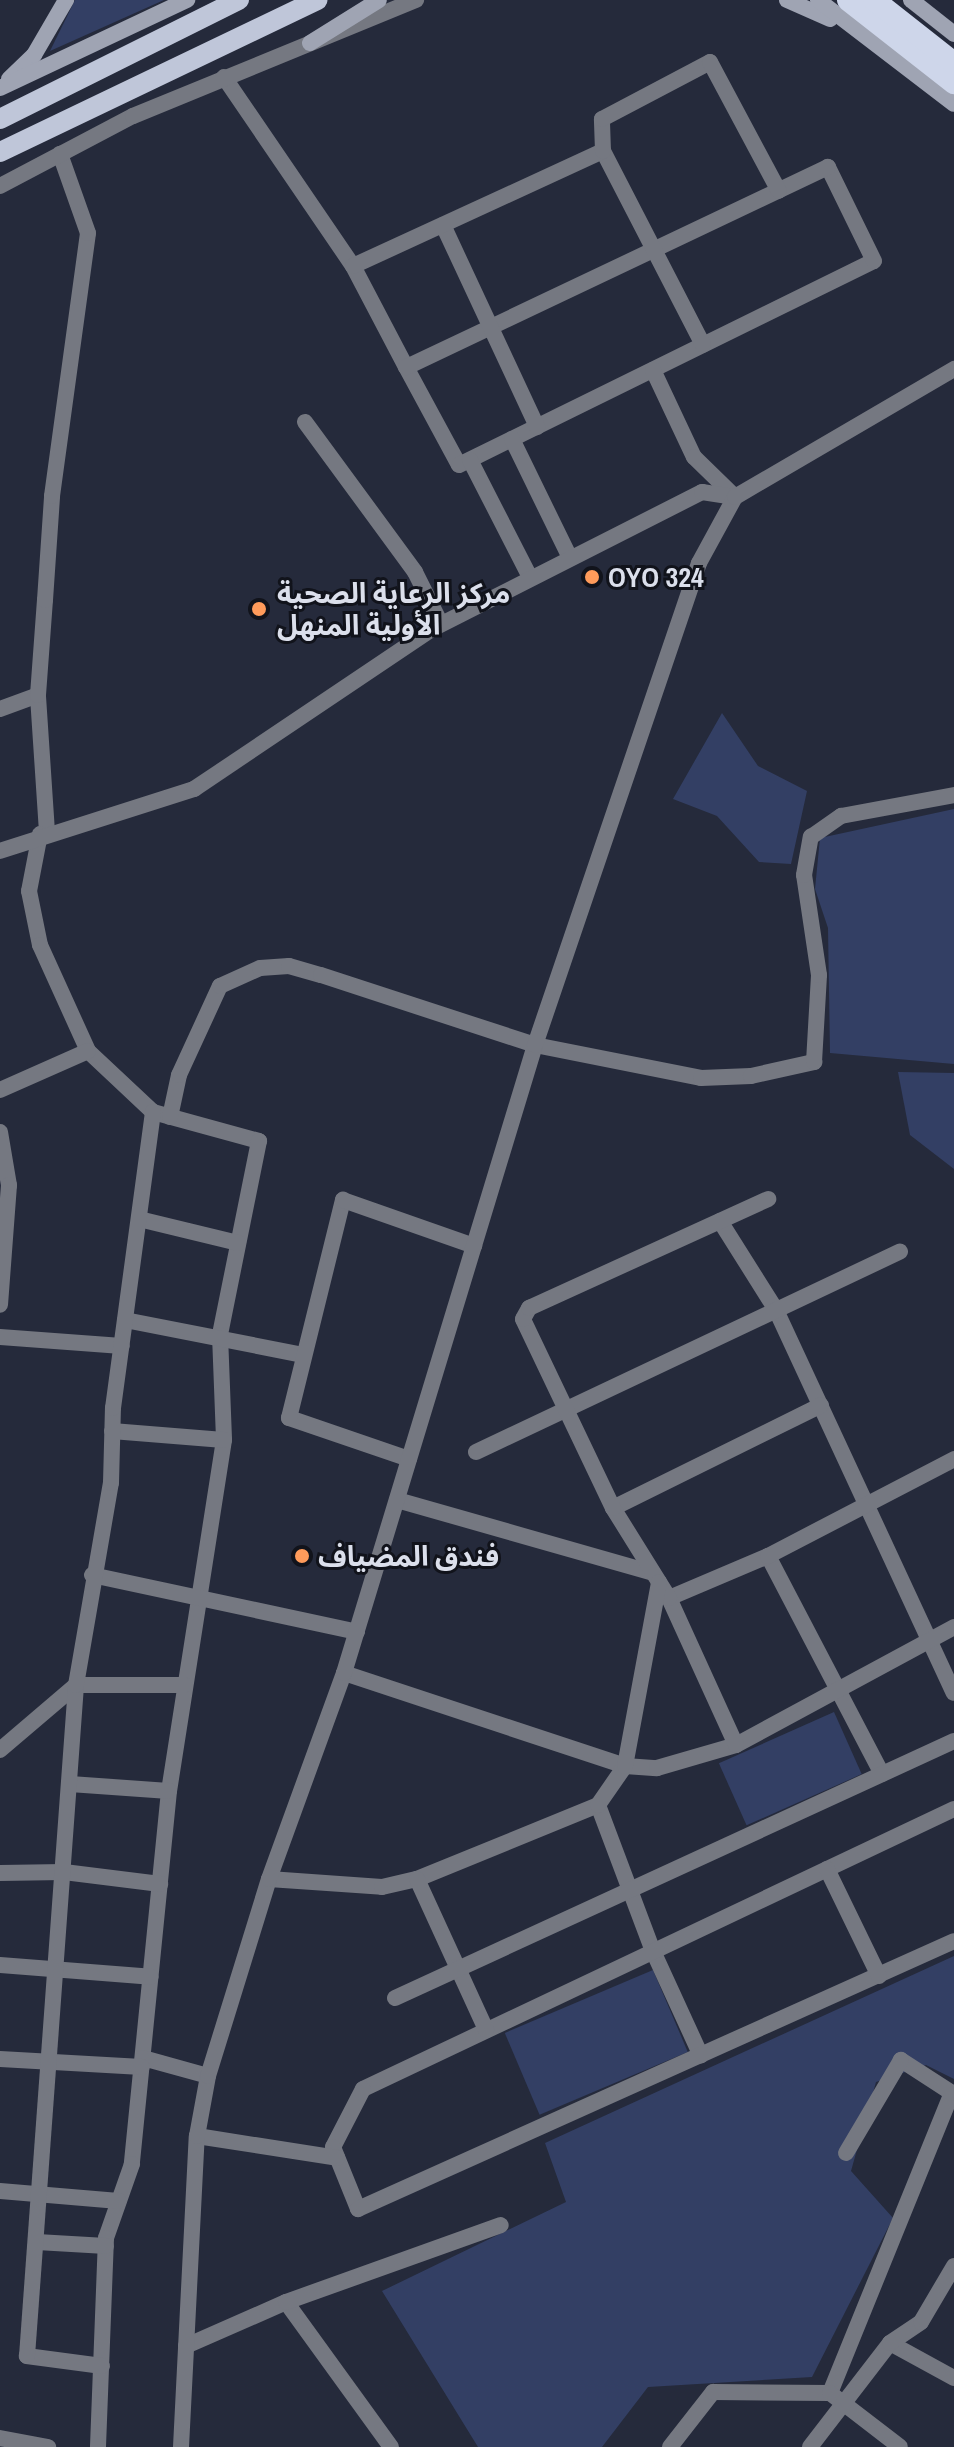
<!DOCTYPE html>
<meta charset="utf-8">
<style>
body{margin:0}
#map{position:relative;width:954px;height:2447px;overflow:hidden;background:#252a3b;font-family:"Archivo Narrow","Noto Sans Arabic",sans-serif}
div>[style]{position:absolute}
[style*='--x']{left:calc(var(--x)*1px);top:calc(var(--y)*1px);width:calc(var(--w)*1px);rotate:calc(var(--a)*1deg)}
.green>*{inset:0;background:#333f64;transform-origin:0 0}
.minor>*{height:16px;margin:-8px;padding:0 8px;transform-origin:8px;border-radius:8px;background:#757881}
.tertiary>*{height:16px;margin:-8px;padding:0 8px;transform-origin:8px;border-radius:8px;background:#757881}
.secondary>*{height:16px;margin:-8px;padding:0 8px;transform-origin:8px;border-radius:8px;background:#9fa4b3}
.primary>*{height:20px;margin:-10px;padding:0 10px;transform-origin:10px;border-radius:10px;background:#bfc6d9}
.trunk>*{height:22px;margin:-11px;padding:0 11px;transform-origin:11px;border-radius:11px;background:#ced6ea}
.dots>*{width:22px;height:22px;translate:-50% -50%;box-sizing:border-box;border:4px solid #11131b;border-radius:50%}
span{translate:-50% -50%;white-space:nowrap;text-align:center;line-height:1.15;-webkit-text-stroke:6px #11131b;paint-order:stroke}
.poi-label{font-size:28px;color:#dbdfeb;font-weight:700}
.left{translate:0 -50%;text-align:left}
</style>
<div id="map">
<div class="green">
<i style="clip-path:polygon(75px 0,164px 0,50px 51px)"></i>
<i style="clip-path:polygon(722px 713px,758px 766px,807px 791px,791px 864px,759px 862px,717px 816px,673px 799px)"></i>
<i style="clip-path:polygon(954px 809px,954px 1064px,830px 1053px,828px 928px,815px 889px,820px 838px)"></i>
<i style="clip-path:polygon(898px 1072px,954px 1073px,954px 1169px,910px 1135px)"></i>
<i style="left:834px;top:1712px;width:68px;height:126px;rotate:66deg"></i>
<i style="clip-path:polygon(954px 1956px,954px 2079px,926px 2065px,876px 2082px,851px 2171px,893px 2218px,812px 2377px,648px 2387px,602px 2447px,478px 2447px,382px 2291px,566px 2202px,545px 2143px)"></i>
<i style="left:653px;top:1970px;width:89px;height:161px;rotate:67deg"></i>
</div>
<div class="minor">
<i style="--x:224;--y:77;--w:229;--a:55.7"></i>
<i style="--x:353;--y:266;--w:114;--a:62.3"></i>
<i style="--x:406;--y:367;--w:111;--a:61.6"></i>
<i style="--x:459;--y:465;--w:462;--a:-26.2"></i>
<i style="--x:874;--y:261;--w:105;--a:-116.1"></i>
<i style="--x:828;--y:167;--w:467;--a:154.6"></i>
<i style="--x:603;--y:151;--w:218;--a:62.7"></i>
<i style="--x:443;--y:225;--w:223;--a:65"></i>
<i style="--x:353;--y:266;--w:275;--a:-24.7"></i>
<i style="--x:603;--y:151;--w:32;--a:-92"></i>
<i style="--x:602;--y:119;--w:122;--a:-27.8"></i>
<i style="--x:710;--y:62;--w:146;--a:61.9"></i>
<i style="--x:653;--y:370;--w:96;--a:64.8"></i>
<i style="--x:694;--y:457;--w:57;--a:44.3"></i>
<i style="--x:305;--y:422;--w:186;--a:53.7"></i>
<i style="--x:415;--y:572;--w:58;--a:63.4"></i>
<i style="--x:512;--y:439;--w:130;--a:64"></i>
<i style="--x:470;--y:460;--w:131;--a:62.9"></i>
<i style="--x:0;--y:709;--w:40;--a:-20.2"></i>
<i style="--x:47;--y:832;--w:137;--a:-93.8"></i>
<i style="--x:38;--y:695;--w:95;--a:-85.8"></i>
<i style="--x:45;--y:600;--w:104;--a:-86.1"></i>
<i style="--x:52;--y:496;--w:265;--a:-82.2"></i>
<i style="--x:88;--y:233;--w:84;--a:-109.5"></i>
<i style="--x:40;--y:834;--w:58;--a:100.9"></i>
<i style="--x:29;--y:891;--w:55;--a:78.5"></i>
<i style="--x:40;--y:945;--w:116;--a:65.6"></i>
<i style="--x:88;--y:1051;--w:89;--a:43.2"></i>
<i style="--x:153;--y:1112;--w:110;--a:15.3"></i>
<i style="--x:259;--y:1141;--w:198;--a:101.4"></i>
<i style="--x:220;--y:1335;--w:105;--a:87.8"></i>
<i style="--x:224;--y:1440;--w:355;--a:98.9"></i>
<i style="--x:169;--y:1791;--w:375;--a:95.7"></i>
<i style="--x:132;--y:2164;--w:78;--a:109.4"></i>
<i style="--x:106;--y:2238;--w:209;--a:92.2"></i>
<i style="--x:0;--y:1090;--w:96;--a:-23.9"></i>
<i style="--x:170;--y:1117;--w:43;--a:-77.9"></i>
<i style="--x:179;--y:1075;--w:98;--a:-65.3"></i>
<i style="--x:220;--y:986;--w:44;--a:-24.2"></i>
<i style="--x:260;--y:968;--w:29;--a:-4"></i>
<i style="--x:289;--y:966;--w:33;--a:16"></i>
<i style="--x:321;--y:975;--w:225;--a:18.1"></i>
<i style="--x:535;--y:1045;--w:169;--a:11.2"></i>
<i style="--x:701;--y:1078;--w:50;--a:-2.3"></i>
<i style="--x:751;--y:1076;--w:65;--a:-12.5"></i>
<i style="--x:814;--y:1062;--w:87;--a:-86.7"></i>
<i style="--x:819;--y:975;--w:101;--a:-98.5"></i>
<i style="--x:804;--y:875;--w:39;--a:-80"></i>
<i style="--x:811;--y:837;--w:37;--a:-35"></i>
<i style="--x:841;--y:816;--w:115;--a:-10.5"></i>
<i style="--x:0;--y:1132;--w:54;--a:80.4"></i>
<i style="--x:9;--y:1185;--w:120;--a:94.3"></i>
<i style="--x:139;--y:1219;--w:102;--a:13.6"></i>
<i style="--x:720;--y:1221;--w:105;--a:57.8"></i>
<i style="--x:776;--y:1310;--w:422;--a:65.1"></i>
<i style="--x:125;--y:1320;--w:182;--a:11.1"></i>
<i style="--x:0;--y:1337;--w:122;--a:4.2"></i>
<i style="--x:112;--y:1431;--w:112;--a:4.6"></i>
<i style="--x:476;--y:1452;--w:469;--a:-25.3"></i>
<i style="--x:409;--y:1459;--w:127;--a:-161.1"></i>
<i style="--x:289;--y:1418;--w:225;--a:-76.1"></i>
<i style="--x:343;--y:1200;--w:139;--a:19.3"></i>
<i style="--x:397;--y:1500;--w:266;--a:15.9"></i>
<i style="--x:613;--y:1508;--w:232;--a:-26.3"></i>
<i style="--x:768;--y:1556;--w:246;--a:62.4"></i>
<i style="--x:92;--y:1575;--w:271;--a:12.1"></i>
<i style="--x:669;--y:1598;--w:108;--a:-23"></i>
<i style="--x:768;--y:1556;--w:210;--a:-27.5"></i>
<i style="--x:344;--y:1673;--w:296;--a:18.3"></i>
<i style="--x:625;--y:1766;--w:32;--a:4"></i>
<i style="--x:657;--y:1768;--w:82;--a:-16.2"></i>
<i style="--x:736;--y:1745;--w:248;--a:-28.4"></i>
<i style="--x:736;--y:1745;--w:162;--a:-114.5"></i>
<i style="--x:669;--y:1598;--w:106;--a:-121.9"></i>
<i style="--x:613;--y:1508;--w:209;--a:-115.5"></i>
<i style="--x:523;--y:1319;--w:13;--a:-61"></i>
<i style="--x:529;--y:1308;--w:263;--a:-24.5"></i>
<i style="--x:0;--y:1750;--w:100;--a:-40.5"></i>
<i style="--x:76;--y:1685;--w:108;--a:0"></i>
<i style="--x:70;--y:1784;--w:99;--a:4"></i>
<i style="--x:598;--y:1805;--w:156;--a:69.4"></i>
<i style="--x:653;--y:1951;--w:115;--a:65.4"></i>
<i style="--x:954;--y:1809;--w:654;--a:154.65"></i>
<i style="--x:363;--y:2089;--w:65;--a:117.3"></i>
<i style="--x:333;--y:2147;--w:67;--a:68"></i>
<i style="--x:358;--y:2209;--w:653;--a:-24.21"></i>
<i style="--x:827;--y:1869;--w:119;--a:64.1"></i>
<i style="--x:0;--y:1873;--w:64;--a:-0.9"></i>
<i style="--x:64;--y:1872;--w:97;--a:7.1"></i>
<i style="--x:269;--y:1879;--w:113;--a:4"></i>
<i style="--x:382;--y:1887;--w:36;--a:-13"></i>
<i style="--x:417;--y:1879;--w:196;--a:-22.2"></i>
<i style="--x:598;--y:1805;--w:47;--a:-55.3"></i>
<i style="--x:625;--y:1766;--w:187;--a:-79.5"></i>
<i style="--x:417;--y:1879;--w:166;--a:65.4"></i>
<i style="--x:0;--y:1965;--w:151;--a:4.5"></i>
<i style="--x:395;--y:1998;--w:615;--a:-24.69"></i>
<i style="--x:143;--y:2058;--w:67;--a:15.5"></i>
<i style="--x:0;--y:2059;--w:142;--a:3.2"></i>
<i style="--x:197;--y:2136;--w:142;--a:8.9"></i>
<i style="--x:0;--y:2191;--w:119;--a:4.8"></i>
<i style="--x:37;--y:2242;--w:69;--a:3.3"></i>
<i style="--x:286;--y:2302;--w:179;--a:54.1"></i>
<i style="--x:890;--y:2343;--w:73;--a:28.7"></i>
<i style="--x:186;--y:2346;--w:109;--a:-23.7"></i>
<i style="--x:286;--y:2302;--w:228;--a:-19.7"></i>
<i style="--x:102;--y:2366;--w:76;--a:-172.4"></i>
<i style="--x:27;--y:2356;--w:673;--a:-85.82"></i>
<i style="--x:76;--y:1685;--w:205;--a:-80.2"></i>
<i style="--x:111;--y:1483;--w:75;--a:-88.5"></i>
<i style="--x:113;--y:1408;--w:299;--a:-82.3"></i>
<i style="--x:830;--y:2393;--w:324;--a:-67.9"></i>
<i style="--x:952;--y:2093;--w:61;--a:-147.1"></i>
<i style="--x:901;--y:2060;--w:108;--a:120.6"></i>
<i style="--x:670;--y:2447;--w:70;--a:-52"></i>
<i style="--x:713;--y:2392;--w:117;--a:0.5"></i>
<i style="--x:830;--y:2393;--w:88;--a:37.6"></i>
<i style="--x:810;--y:2447;--w:131;--a:-52.4"></i>
<i style="--x:890;--y:2343;--w:37;--a:-34"></i>
<i style="--x:921;--y:2322;--w:65;--a:-59.5"></i>
</div>
<div class="tertiary">
<i style="--x:0;--y:186;--w:150;--a:-27.8"></i>
<i style="--x:133;--y:116;--w:306;--a:-22.3"></i>
<i style="--x:0;--y:851;--w:204;--a:-17.7"></i>
<i style="--x:194;--y:789;--w:287;--a:-33.9"></i>
<i style="--x:432;--y:629;--w:303;--a:-26.9"></i>
<i style="--x:702;--y:492;--w:33;--a:9"></i>
<i style="--x:0;--y:2438;--w:49;--a:10.6"></i>
<i style="--x:181;--y:2447;--w:311;--a:-87.1"></i>
<i style="--x:197;--y:2136;--w:61;--a:-79.6"></i>
<i style="--x:208;--y:2076;--w:206;--a:-72.8"></i>
<i style="--x:269;--y:1879;--w:219;--a:-70"></i>
<i style="--x:344;--y:1673;--w:656;--a:-73.08"></i>
<i style="--x:535;--y:1045;--w:509;--a:-71.21"></i>
<i style="--x:699;--y:563;--w:75;--a:-61.4"></i>
<i style="--x:735;--y:497;--w:254;--a:-30.3"></i>
</div>
<div class="secondary">
<i style="--x:787;--y:0;--w:47;--a:23.8"></i>
<i style="--x:818;--y:0;--w:171;--a:37.4"></i>
<i style="--x:911;--y:0;--w:55;--a:38.3"></i>
<i style="--x:310;--y:43;--w:81;--a:-31.9"></i>
<i style="--x:9;--y:79;--w:35;--a:-44"></i>
<i style="--x:34;--y:55;--w:64;--a:-59.8"></i>
<i style="--x:0;--y:88;--w:207;--a:-25.2"></i>
</div>
<div class="primary">
<i style="--x:0;--y:119;--w:267;--a:-26.5"></i>
<i style="--x:0;--y:152;--w:352;--a:-25.6"></i>
</div>
<div class="trunk">
<i style="--x:848;--y:0;--w:135;--a:38.1"></i>
<i style="--x:874;--y:0;--w:102;--a:38.2"></i>
</div>
<div class="dots">
<i style="left:592px;top:577px;background:#ff9b5b"></i>
<i style="left:259px;top:609px;background:#ff9b5b"></i>
<i style="left:302px;top:1556px;background:#ff9b5b"></i>
</div>
<div class="poi-label">
<span class="left" style="left:608px;top:577px">OYO 324</span>
<span class="left" style="left:277px;top:609px">مركز الرعاية الصحية<br>الأولية المنهل</span>
<span class="left" style="left:318px;top:1556px">فندق المضياف</span>
</div>
</div>
